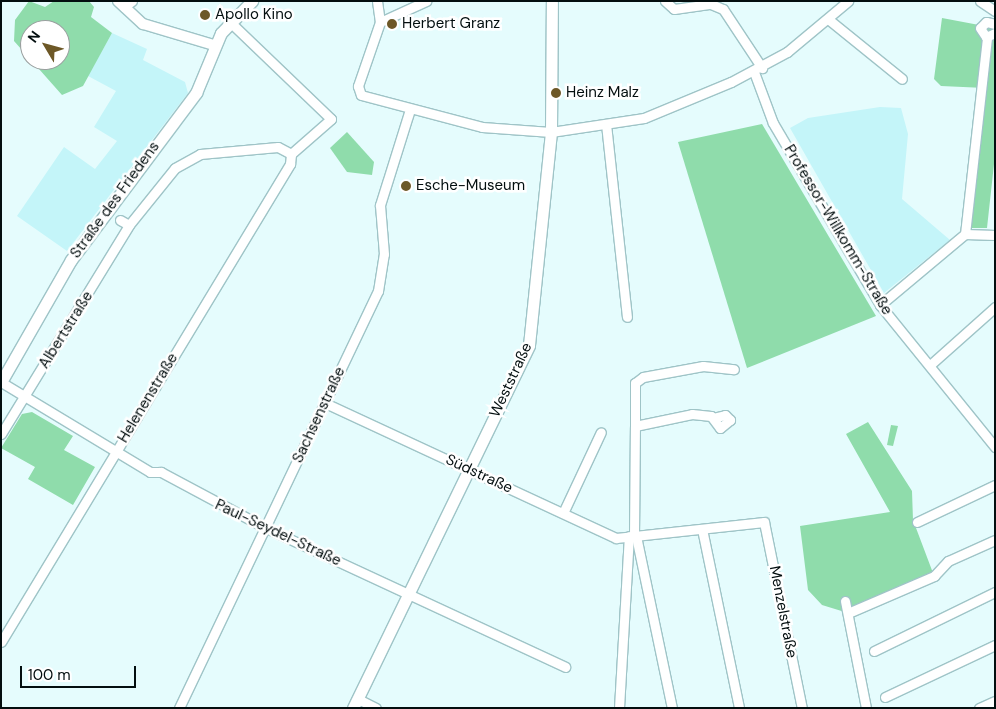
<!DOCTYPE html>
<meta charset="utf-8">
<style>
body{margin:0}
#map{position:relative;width:996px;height:709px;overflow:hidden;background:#e5fcfd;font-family:"DM Sans",sans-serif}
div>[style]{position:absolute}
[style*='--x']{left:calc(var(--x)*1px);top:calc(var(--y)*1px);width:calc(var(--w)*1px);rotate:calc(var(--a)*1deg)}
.built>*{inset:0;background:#c4f5f9}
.green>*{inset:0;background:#8fdcab}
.roads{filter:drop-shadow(1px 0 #9fc4c7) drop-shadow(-1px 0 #9fc4c7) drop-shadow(0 1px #9fc4c7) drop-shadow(0 -1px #9fc4c7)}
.minor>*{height:9px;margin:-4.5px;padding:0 4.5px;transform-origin:4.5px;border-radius:4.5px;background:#fff}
.tertiary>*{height:10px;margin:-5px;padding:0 5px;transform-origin:5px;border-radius:5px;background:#fff}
.secondary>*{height:11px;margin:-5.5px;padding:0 5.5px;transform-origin:5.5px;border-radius:5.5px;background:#fff}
.dots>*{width:14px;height:14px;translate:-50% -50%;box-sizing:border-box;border:2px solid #fff;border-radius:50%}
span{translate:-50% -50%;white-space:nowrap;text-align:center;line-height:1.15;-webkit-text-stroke:5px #fff;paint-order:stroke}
.poi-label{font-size:15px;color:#030e0f}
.left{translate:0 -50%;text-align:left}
.street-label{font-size:15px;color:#030e0f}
.frame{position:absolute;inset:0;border:2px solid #030e0f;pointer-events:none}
.north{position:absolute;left:20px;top:20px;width:50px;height:50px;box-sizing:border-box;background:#fff;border:1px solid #9a9f9f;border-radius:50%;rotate:307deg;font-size:14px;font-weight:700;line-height:20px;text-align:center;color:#030e0f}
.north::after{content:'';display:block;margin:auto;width:18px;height:22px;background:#6d5827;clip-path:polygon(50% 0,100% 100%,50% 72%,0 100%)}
.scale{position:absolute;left:20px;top:666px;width:116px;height:22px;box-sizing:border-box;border:2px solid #030e0f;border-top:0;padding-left:6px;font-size:15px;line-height:18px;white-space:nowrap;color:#030e0f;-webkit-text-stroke:4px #fff;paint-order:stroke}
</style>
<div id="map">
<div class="built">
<i style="clip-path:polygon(112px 33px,147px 49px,143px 60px,185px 82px,188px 93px,67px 251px,17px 216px,64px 147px,95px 169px,117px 141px,94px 127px,116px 91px,88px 76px)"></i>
<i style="clip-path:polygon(880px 107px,901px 108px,908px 134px,902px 199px,950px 240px,884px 293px,790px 128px,808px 118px)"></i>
</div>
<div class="green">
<i style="clip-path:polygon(29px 1px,45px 7px,54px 1px,89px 1px,94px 7px,91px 17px,112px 33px,83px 86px,62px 95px,31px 60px,60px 60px,60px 30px,30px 30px,30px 59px,14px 41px,15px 20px)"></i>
<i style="clip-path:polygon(942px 18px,995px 28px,995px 155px,987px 228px,971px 228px,985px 88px,941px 86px,934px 79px)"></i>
<i style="clip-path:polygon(762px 124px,876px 316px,747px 368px,678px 142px)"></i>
<i style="clip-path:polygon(347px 132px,374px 162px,372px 175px,347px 172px,330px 148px)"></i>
<i style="clip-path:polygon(32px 412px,73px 436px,64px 450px,95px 467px,73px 505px,28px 479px,35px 467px,1px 448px,22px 414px)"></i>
<i style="clip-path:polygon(868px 422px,912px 491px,913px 520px,933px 573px,848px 613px,822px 605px,808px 590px,800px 526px,890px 512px,846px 434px)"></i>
<i style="clip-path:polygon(891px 425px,898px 426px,893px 446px,887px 445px)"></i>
</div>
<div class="roads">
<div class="minor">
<i style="--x:377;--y:1;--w:21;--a:82"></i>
<i style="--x:380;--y:22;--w:68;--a:109"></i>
<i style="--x:358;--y:86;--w:9;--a:72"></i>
<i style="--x:361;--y:95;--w:125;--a:14.8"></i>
<i style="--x:482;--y:127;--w:69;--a:4.1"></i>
<i style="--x:551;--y:132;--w:94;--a:-8.6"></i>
<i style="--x:644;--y:118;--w:94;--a:-22.5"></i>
<i style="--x:731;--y:82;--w:64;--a:-28.2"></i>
<i style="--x:787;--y:52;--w:80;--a:-39.9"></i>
<i style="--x:665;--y:1;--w:12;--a:42"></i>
<i style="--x:674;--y:9;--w:37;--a:-8"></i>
<i style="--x:711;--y:4;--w:13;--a:23"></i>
<i style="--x:723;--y:9;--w:71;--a:56.5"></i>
<i style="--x:980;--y:1;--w:18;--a:34"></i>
<i style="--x:124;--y:7;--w:10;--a:-37"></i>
<i style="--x:828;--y:19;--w:95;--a:39"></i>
<i style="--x:230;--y:22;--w:140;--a:43.8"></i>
<i style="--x:331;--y:119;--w:53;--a:138.8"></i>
<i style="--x:380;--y:22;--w:51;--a:-24.5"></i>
<i style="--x:995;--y:24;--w:9;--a:-167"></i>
<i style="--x:986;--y:22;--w:8;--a:135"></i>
<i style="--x:980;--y:28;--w:11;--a:56"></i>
<i style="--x:986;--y:37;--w:10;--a:-24"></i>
<i style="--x:754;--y:72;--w:54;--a:69.6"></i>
<i style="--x:773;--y:123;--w:211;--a:59.5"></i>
<i style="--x:880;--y:305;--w:183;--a:51"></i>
<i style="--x:606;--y:124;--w:194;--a:83.8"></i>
<i style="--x:120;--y:220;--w:10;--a:29"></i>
<i style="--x:965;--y:234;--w:198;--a:-83.6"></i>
<i style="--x:880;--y:305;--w:111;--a:-39.9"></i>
<i style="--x:965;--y:234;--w:30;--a:2"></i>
<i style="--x:930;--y:365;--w:87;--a:-41.7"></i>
<i style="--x:1;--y:382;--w:174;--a:31.1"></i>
<i style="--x:150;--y:472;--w:11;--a:0"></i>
<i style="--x:161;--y:472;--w:119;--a:28.1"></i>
<i style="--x:266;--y:528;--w:330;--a:24.9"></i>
<i style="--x:325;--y:403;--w:321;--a:24.9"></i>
<i style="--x:616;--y:538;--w:149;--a:-6.2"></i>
<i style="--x:764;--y:522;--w:190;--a:78.5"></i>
<i style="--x:635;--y:426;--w:43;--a:-90"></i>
<i style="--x:635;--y:383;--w:10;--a:-37"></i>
<i style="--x:643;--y:377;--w:61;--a:-10.4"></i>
<i style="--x:703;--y:366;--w:31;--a:6"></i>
<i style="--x:1;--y:434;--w:245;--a:-58.5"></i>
<i style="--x:129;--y:225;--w:73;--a:-51.1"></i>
<i style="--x:175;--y:168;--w:29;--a:-29"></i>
<i style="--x:200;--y:154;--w:78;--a:-5.1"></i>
<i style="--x:278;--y:147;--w:15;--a:28"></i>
<i style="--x:563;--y:513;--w:89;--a:-64.9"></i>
<i style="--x:917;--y:522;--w:86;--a:-25.4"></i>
<i style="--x:702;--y:529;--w:183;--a:78.3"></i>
<i style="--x:634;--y:536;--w:110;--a:-89.5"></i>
<i style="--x:635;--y:426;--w:58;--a:-11.9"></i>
<i style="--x:692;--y:414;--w:19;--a:6"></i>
<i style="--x:711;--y:416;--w:15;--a:53"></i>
<i style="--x:720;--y:428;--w:13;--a:-39"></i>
<i style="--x:730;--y:420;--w:7;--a:-135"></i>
<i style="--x:725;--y:415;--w:12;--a:166"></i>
<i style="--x:636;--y:536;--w:176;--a:78.2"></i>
<i style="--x:845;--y:601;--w:109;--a:78.9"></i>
<i style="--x:848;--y:613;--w:94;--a:-23.3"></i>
<i style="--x:934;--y:576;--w:21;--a:-47"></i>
<i style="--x:948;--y:561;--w:51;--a:-24.1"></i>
<i style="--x:1;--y:642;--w:559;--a:-58.84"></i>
<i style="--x:290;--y:164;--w:10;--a:-84"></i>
<i style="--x:874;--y:651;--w:135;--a:-26"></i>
<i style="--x:885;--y:697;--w:122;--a:-25.3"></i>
<i style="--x:358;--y:699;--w:20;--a:27"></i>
<i style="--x:179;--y:708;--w:462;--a:-64.5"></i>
<i style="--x:378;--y:291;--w:37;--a:-81"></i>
<i style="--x:384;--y:254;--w:49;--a:-94.7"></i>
<i style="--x:380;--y:205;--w:101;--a:-72.6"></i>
<i style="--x:619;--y:708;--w:172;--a:-86.7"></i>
<i style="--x:979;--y:708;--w:17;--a:-24"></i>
</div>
<div class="tertiary">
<i style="--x:118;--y:1;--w:34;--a:43"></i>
<i style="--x:143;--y:24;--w:74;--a:16.5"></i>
</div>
<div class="secondary">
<i style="--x:1;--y:382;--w:141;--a:-60.2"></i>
<i style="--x:71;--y:260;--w:209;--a:-53.2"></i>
<i style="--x:196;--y:93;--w:65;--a:-67.4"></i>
<i style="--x:221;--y:33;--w:45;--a:-45.9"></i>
<i style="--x:353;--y:708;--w:403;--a:-64.1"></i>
<i style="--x:529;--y:345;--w:214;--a:-84.1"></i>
<i style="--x:551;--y:132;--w:131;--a:-89.6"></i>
</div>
</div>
<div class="dots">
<i style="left:205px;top:15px;background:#6d5827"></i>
<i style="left:392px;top:24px;background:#6d5827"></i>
<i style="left:556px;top:93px;background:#6d5827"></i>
<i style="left:406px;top:186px;background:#6d5827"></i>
</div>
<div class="poi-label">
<span class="left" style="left:215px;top:15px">Apollo Kino</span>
<span class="left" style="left:402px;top:24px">Herbert Granz</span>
<span class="left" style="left:566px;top:93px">Heinz Malz</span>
<span class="left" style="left:416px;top:186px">Esche-Museum</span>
</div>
<div class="street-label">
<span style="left:115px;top:200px;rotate:-54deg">Straße des Friedens</span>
<span style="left:838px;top:230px;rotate:59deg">Professor-Willkomm-Straße</span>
<span style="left:66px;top:330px;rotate:-58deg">Albertstraße</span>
<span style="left:511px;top:380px;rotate:-65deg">Weststraße</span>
<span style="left:148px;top:398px;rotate:-59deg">Helenenstraße</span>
<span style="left:319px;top:415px;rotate:-65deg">Sachsenstraße</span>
<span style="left:479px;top:474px;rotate:25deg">Südstraße</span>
<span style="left:278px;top:533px;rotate:25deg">Paul-Seydel-Straße</span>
<span style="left:783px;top:612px;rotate:79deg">Menzelstraße</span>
</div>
<div class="frame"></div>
<div class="north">N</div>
<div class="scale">100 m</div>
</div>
